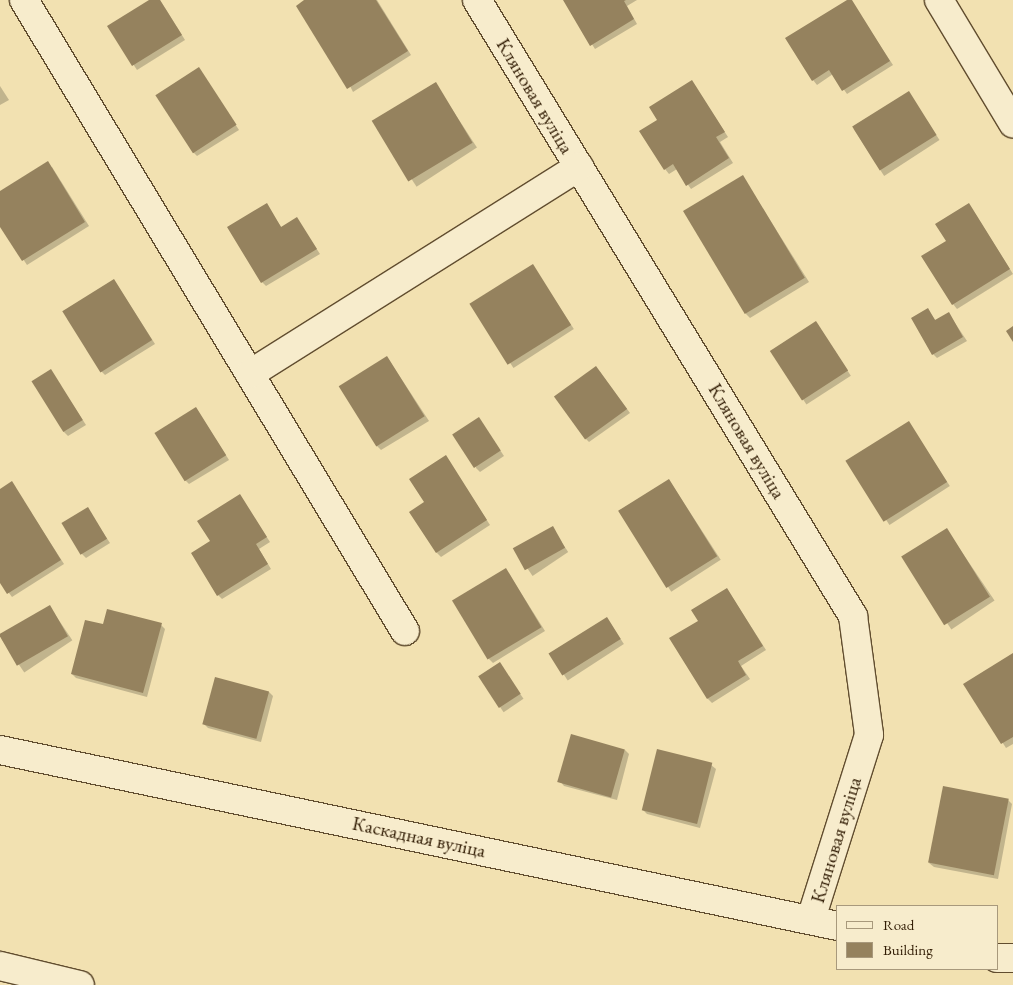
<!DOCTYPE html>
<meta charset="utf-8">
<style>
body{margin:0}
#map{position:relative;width:1013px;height:985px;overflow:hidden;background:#f2e1b1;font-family:"EB Garamond",serif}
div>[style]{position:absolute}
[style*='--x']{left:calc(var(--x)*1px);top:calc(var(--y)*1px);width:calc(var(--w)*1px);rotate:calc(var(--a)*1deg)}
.shadow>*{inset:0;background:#0003;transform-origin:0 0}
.building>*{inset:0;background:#95825e;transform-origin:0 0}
.roads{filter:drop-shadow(1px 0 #614d2f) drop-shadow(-1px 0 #614d2f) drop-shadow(0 1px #614d2f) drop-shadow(0 -1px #614d2f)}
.minor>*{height:28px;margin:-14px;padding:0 14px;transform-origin:14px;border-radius:14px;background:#f7eccc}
span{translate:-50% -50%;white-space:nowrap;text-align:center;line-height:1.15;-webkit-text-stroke:4px #f7eccc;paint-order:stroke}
.street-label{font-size:20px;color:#311c04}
.legend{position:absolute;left:836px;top:905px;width:162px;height:65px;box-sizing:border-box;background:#f7eccc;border:1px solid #a8997c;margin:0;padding:6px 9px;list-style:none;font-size:15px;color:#311c04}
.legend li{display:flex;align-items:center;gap:10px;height:25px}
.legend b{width:25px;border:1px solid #a8997c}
</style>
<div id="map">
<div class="shadow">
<i style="clip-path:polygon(151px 0,160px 0,185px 40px,137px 70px,109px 27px)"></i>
<i style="clip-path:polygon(307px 0,377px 0,411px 55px,353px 92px)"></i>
<i style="clip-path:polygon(564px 0,637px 0,627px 6px,637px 24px,595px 49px)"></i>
<i style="clip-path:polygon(850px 0,893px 65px,847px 94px,833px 74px,817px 85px,813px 80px)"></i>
<i style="clip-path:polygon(199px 69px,239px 130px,197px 156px,193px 152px)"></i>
<i style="clip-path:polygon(692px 82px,728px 137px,720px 142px,733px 163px,691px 189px,677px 169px,669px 174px,665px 169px,659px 120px)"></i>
<i style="left:435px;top:83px;width:77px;height:72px;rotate:57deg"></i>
<i style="clip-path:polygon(0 86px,9px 100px,0 105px)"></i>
<i style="left:909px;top:93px;width:56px;height:66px;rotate:57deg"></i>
<i style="clip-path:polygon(52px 167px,89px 226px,27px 265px,0 224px,0 192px)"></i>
<i style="clip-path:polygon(743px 177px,809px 282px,750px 318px,746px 314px)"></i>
<i style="clip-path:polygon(266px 205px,282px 228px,297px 219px,320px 254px,266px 286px,262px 282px)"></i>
<i style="clip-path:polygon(972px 209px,1013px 274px,957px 309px,953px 304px)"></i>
<i style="left:533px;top:266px;width:75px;height:72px;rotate:57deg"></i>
<i style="clip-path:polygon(114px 280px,155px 344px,105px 375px,101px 371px)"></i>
<i style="clip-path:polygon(928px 310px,936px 321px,949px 314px,967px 341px,937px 358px,933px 354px)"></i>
<i style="left:816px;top:322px;width:64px;height:53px;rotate:57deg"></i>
<i style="clip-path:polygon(387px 357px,429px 421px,381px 450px,377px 446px)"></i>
<i style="clip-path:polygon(51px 371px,86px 425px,68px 436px,64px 432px)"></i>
<i style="clip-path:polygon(600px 372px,630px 413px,589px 442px,585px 438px)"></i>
<i style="clip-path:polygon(196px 408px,229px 460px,189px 484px,185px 480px)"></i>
<i style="clip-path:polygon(479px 419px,504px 456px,480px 472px,476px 468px)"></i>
<i style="left:909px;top:423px;width:75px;height:72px;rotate:57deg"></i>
<i style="clip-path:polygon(446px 457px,490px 525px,441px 557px,437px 553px)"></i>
<i style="left:669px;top:480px;width:95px;height:59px;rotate:57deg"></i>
<i style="clip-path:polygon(12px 483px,64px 564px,12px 597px,0 581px,0 490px)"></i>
<i style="clip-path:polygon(240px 496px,270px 542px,259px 549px,271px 569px,222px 599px,218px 595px,212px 542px)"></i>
<i style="clip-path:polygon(87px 508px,110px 543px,86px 558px,82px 554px)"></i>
<i style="left:552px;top:528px;width:29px;height:43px;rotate:56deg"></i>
<i style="left:947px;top:530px;width:85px;height:52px;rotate:56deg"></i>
<i style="clip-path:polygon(506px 569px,545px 631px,493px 663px,489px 659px)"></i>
<i style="clip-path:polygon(727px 589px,766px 650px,741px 666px,750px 679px,712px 703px,708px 699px,699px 621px)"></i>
<i style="left:50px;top:607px;width:40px;height:58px;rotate:56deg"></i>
<i style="left:607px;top:618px;width:31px;height:67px;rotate:57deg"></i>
<i style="clip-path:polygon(161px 625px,165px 629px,147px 697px,76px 678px,72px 674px,104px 626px)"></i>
<i style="clip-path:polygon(1013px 654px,1013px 744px,1006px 748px,965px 684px)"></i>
<i style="left:500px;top:664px;width:42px;height:24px;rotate:56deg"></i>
<i style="clip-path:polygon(269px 692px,273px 696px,261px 742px,208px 728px,204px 724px)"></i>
<i style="clip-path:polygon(625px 750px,629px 754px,617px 800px,564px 786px,560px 781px)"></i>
<i style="clip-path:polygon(711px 765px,716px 769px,700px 828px,647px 814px,643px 810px)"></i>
<i style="clip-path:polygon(1008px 800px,1012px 804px,998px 879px,934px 867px,929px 863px)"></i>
</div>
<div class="building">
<i style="clip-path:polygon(149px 0,160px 0,182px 35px,132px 66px,107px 26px)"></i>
<i style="clip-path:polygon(304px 0,376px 0,408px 51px,347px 89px,296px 6px)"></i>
<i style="clip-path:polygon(563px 0,626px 0,624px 1px,634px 19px,590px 46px)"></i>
<i style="clip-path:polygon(847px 0,852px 0,890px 61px,842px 91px,829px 70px,812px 81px,785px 38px)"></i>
<i style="left:199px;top:67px;width:69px;height:52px;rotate:57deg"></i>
<i style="clip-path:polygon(692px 80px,725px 132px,716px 137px,729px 158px,686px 186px,673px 164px,664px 170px,639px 131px,657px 120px,649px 107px)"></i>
<i style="left:436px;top:82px;width:71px;height:75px;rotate:59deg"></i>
<i style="left:909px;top:91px;width:52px;height:67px;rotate:58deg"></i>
<i style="clip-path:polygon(48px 161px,85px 222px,22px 261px,0 227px,0 191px)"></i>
<i style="left:743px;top:175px;width:120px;height:70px;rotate:59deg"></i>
<i style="clip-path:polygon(267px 203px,281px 227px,297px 217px,317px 249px,261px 283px,227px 227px)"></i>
<i style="clip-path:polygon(969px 203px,1010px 269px,952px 305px,921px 256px,946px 241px,935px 224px)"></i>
<i style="left:533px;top:264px;width:72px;height:75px;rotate:58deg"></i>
<i style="left:114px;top:279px;width:72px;height:61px;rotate:58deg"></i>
<i style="clip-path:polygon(928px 308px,935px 320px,949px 312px,963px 337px,932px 355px,911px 318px)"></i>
<i style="left:816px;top:321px;width:59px;height:55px;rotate:57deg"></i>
<i style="clip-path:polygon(1013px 326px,1013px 342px,1006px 331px)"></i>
<i style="left:387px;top:356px;width:71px;height:57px;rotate:58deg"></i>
<i style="left:596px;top:366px;width:53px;height:52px;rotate:54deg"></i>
<i style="left:51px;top:369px;width:60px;height:23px;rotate:58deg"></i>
<i style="left:196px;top:407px;width:57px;height:49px;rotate:58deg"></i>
<i style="left:479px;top:417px;width:40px;height:32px;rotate:57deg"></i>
<i style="left:909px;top:421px;width:72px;height:75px;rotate:58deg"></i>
<i style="clip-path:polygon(446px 455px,487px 520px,436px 553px,409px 512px,424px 502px,409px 479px)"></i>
<i style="left:669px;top:479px;width:91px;height:60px;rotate:58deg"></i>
<i style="clip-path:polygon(12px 481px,61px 560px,7px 594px,0 583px,0 489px)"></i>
<i style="clip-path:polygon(240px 494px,267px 537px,256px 544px,268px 564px,217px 596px,191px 553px,210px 541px,197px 521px)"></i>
<i style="left:88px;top:507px;width:37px;height:31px;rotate:59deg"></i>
<i style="left:553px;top:526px;width:25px;height:46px;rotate:61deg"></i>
<i style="left:947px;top:528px;width:81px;height:54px;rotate:58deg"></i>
<i style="left:506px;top:568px;width:69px;height:63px;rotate:59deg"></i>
<i style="clip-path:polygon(727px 588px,763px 646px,738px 661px,746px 675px,707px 699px,669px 638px,698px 621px,691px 610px)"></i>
<i style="left:50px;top:605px;width:36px;height:59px;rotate:60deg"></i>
<i style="clip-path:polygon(107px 609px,162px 623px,143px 693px,71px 674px,85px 620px,103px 624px)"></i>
<i style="left:607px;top:617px;width:26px;height:69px;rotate:58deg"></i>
<i style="clip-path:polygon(1013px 653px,1013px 737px,1001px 744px,963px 684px)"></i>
<i style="left:500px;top:662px;width:38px;height:26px;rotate:57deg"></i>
<i style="left:215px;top:677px;width:56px;height:49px;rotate:15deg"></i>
<i style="left:571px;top:734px;width:56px;height:50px;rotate:16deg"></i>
<i style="left:657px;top:749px;width:57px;height:63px;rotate:14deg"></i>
<i style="left:943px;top:786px;width:67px;height:78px;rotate:11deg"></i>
</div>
<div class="roads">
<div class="minor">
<i style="--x:24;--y:0;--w:737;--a:58.88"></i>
<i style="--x:477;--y:0;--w:722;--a:58.6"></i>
<i style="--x:853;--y:616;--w:120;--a:82.3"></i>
<i style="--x:869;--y:735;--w:193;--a:107.5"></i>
<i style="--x:939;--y:0;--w:144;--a:59"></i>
<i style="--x:250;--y:374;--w:389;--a:-32.2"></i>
<i style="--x:0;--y:750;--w:855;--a:11.87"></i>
<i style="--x:997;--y:958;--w:16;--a:0"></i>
<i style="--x:0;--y:966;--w:82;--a:13.4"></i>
</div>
</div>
<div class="street-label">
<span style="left:535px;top:96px;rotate:59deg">Кляновая вуліца</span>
<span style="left:747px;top:441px;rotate:59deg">Кляновая вуліца</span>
<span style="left:419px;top:837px;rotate:12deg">Каскадная вуліца</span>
<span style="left:836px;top:840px;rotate:-73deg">Кляновая вуліца</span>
</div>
<ul class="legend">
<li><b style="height:6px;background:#f7eccc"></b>Road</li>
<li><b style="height:14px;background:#95825e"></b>Building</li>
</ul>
</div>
